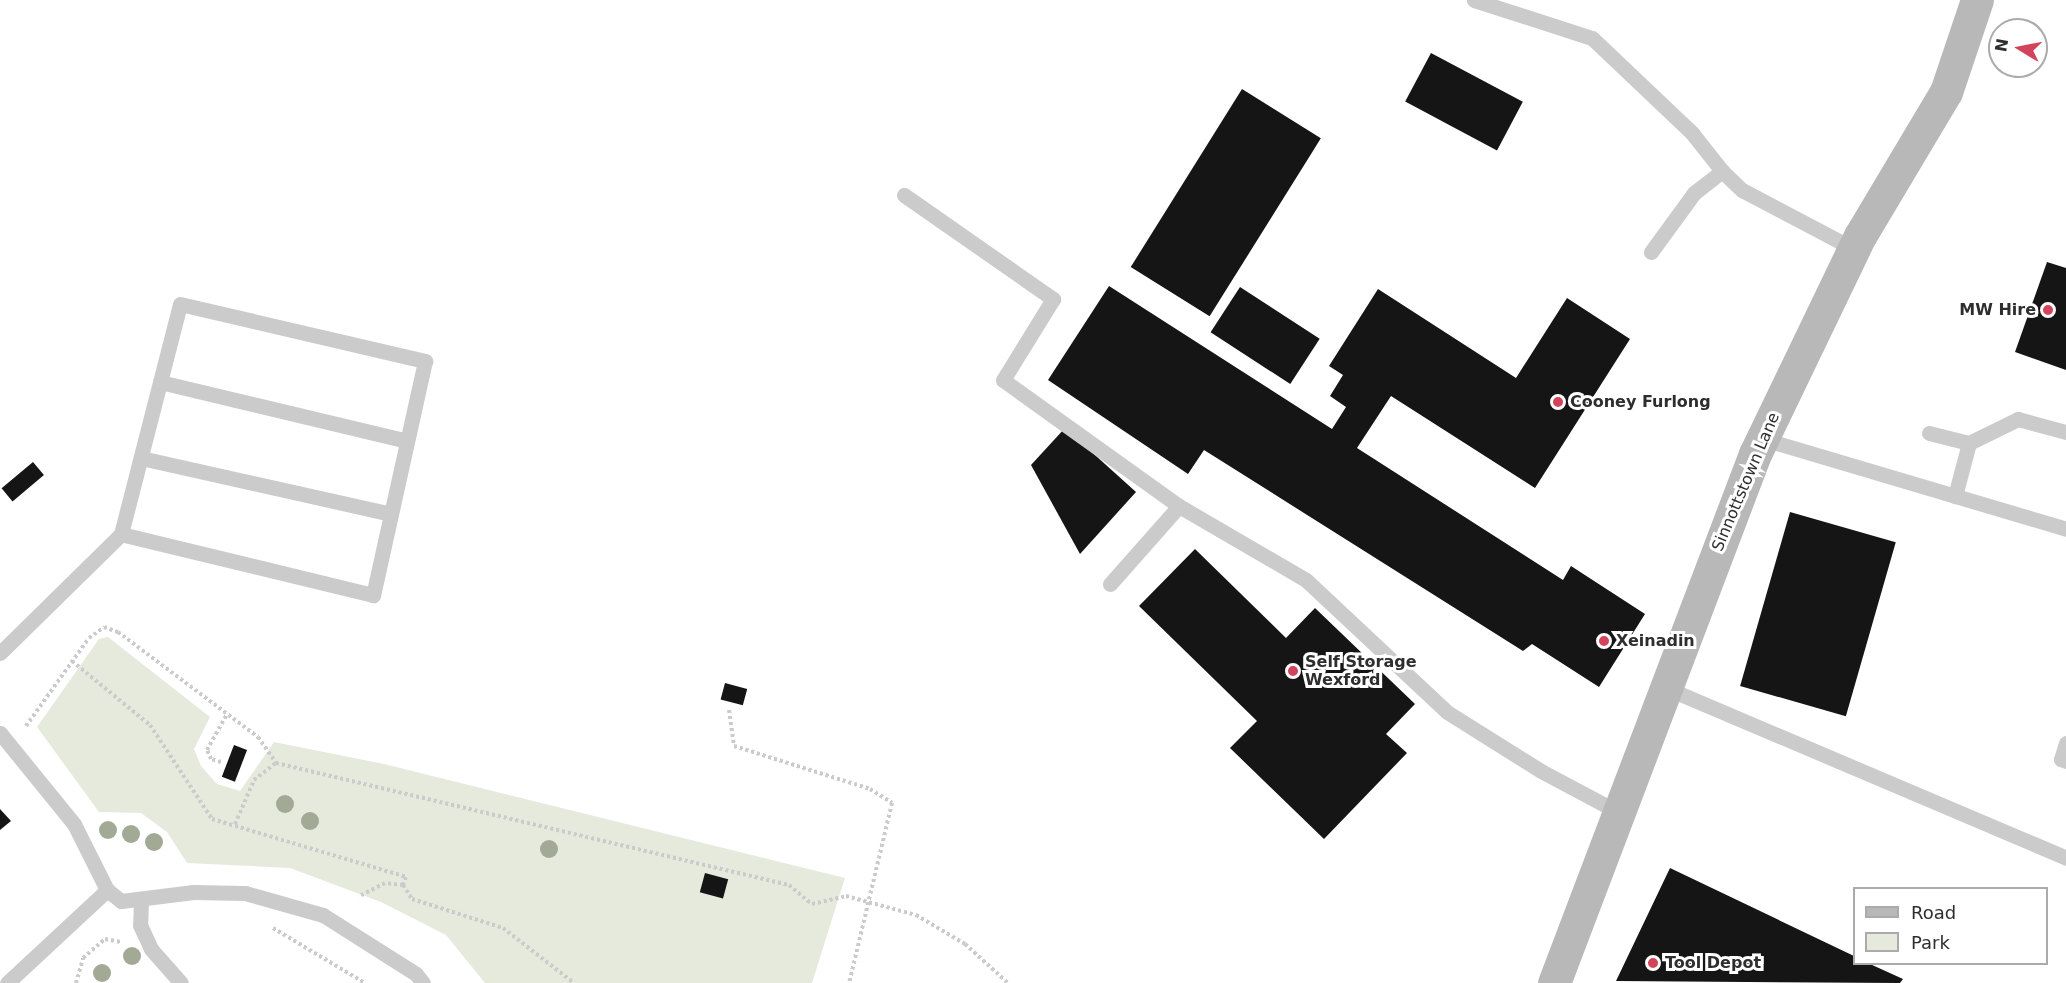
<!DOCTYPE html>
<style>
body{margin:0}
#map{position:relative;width:2066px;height:983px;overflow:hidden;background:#fff;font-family:"DejaVu Sans",sans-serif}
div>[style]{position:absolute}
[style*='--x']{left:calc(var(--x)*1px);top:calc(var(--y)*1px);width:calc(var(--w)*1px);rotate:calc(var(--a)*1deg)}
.green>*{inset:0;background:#e5eadd}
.building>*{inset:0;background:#151515;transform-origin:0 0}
.path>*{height:4px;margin-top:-2px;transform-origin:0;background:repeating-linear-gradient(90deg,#cbcbcb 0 3px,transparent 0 6px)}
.lane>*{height:15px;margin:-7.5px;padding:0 7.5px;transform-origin:7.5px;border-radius:7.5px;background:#cbcbcb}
.secondary>*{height:33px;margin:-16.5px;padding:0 16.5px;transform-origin:16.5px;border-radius:16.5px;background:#b8b8b8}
.trees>*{width:18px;height:18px;margin:-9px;border-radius:50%;background:#a2aa96}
.dots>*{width:16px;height:16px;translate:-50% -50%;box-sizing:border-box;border:3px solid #fff;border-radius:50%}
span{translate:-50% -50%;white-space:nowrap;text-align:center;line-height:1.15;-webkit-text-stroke:6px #fff;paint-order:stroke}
.poi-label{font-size:16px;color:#2e2e2e;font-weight:700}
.right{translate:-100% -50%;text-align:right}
.left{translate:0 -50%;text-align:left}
.street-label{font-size:16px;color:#2e2e2e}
.legend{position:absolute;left:1853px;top:887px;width:195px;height:78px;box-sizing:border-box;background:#fff;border:2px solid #ababab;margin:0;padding:8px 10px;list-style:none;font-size:18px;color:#2e2e2e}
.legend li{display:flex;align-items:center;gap:12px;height:30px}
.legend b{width:30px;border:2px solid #ababab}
.north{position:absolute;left:1988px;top:18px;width:60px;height:60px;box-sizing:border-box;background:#fff;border:2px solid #ababab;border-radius:50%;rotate:280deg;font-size:16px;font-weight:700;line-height:24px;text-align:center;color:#2e2e2e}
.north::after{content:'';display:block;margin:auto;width:21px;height:27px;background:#d2435c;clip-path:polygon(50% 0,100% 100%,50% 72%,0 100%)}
</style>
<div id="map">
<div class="green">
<i style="clip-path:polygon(108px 637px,210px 717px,194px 749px,201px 766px,217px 784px,240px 791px,274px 742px,384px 764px,845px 878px,812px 983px,485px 983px,446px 935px,381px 902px,290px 868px,187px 863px,167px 832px,141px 813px,99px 812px,37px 727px,99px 639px)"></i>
</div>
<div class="building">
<i style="left:1431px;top:53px;width:104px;height:55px;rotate:28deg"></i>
<i style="left:1242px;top:89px;width:93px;height:210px;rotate:32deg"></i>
<i style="clip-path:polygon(2047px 262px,2066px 268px,2066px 370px,2015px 352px)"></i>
<i style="clip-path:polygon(1109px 286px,1332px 429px,1346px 407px,1330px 396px,1343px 375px,1329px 366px,1378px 289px,1516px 378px,1567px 298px,1630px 339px,1535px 488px,1391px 396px,1357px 448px,1563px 580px,1571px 566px,1645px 614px,1599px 687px,1532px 644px,1523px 651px,1204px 450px,1188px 474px,1048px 380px)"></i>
<i style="left:1240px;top:287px;width:95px;height:54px;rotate:33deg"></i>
<i style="clip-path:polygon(1065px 428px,1136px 492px,1080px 554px,1031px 465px)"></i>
<i style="left:33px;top:462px;width:17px;height:41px;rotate:50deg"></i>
<i style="left:1790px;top:512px;width:110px;height:181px;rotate:16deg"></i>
<i style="clip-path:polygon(1195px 549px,1286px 638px,1315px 608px,1415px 704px,1386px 734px,1407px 753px,1324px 839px,1230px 748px,1257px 721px,1139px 606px)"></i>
<i style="left:725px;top:683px;width:23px;height:17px;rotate:15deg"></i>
<i style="left:234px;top:745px;width:14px;height:34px;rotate:21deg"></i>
<i style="clip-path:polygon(0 809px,11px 821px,0 830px)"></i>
<i style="clip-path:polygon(1670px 868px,1854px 956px,1854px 964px,1870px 964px,1903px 979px,1900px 983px,1616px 981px)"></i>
<i style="left:705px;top:873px;width:24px;height:20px;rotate:15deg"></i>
</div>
<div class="path">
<i style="--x:72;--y:661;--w:101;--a:39.4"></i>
<i style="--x:150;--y:725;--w:113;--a:56.6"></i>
<i style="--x:212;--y:819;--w:202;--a:16.6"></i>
<i style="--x:406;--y:877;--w:9;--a:111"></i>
<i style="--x:403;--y:885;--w:18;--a:-174"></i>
<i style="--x:385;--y:883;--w:30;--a:153"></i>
<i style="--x:729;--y:710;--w:36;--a:82"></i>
<i style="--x:734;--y:746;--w:143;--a:17.5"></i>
<i style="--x:870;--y:789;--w:26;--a:32"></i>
<i style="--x:892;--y:803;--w:185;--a:103.4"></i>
<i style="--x:26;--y:726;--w:108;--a:-54.4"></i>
<i style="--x:89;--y:638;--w:19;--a:-36"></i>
<i style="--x:104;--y:627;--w:15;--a:20"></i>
<i style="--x:118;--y:632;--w:175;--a:36.9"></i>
<i style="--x:258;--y:737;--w:32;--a:55"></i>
<i style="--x:276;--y:763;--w:527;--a:13.38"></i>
<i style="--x:789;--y:885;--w:30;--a:40"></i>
<i style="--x:812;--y:904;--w:35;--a:-13"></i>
<i style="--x:846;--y:896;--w:73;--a:15.2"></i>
<i style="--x:916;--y:915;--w:57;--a:30.6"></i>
<i style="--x:965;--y:944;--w:58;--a:42.2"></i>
<i style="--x:221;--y:762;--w:10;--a:-163"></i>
<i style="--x:211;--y:759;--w:10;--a:-114"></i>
<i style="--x:207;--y:750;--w:41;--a:-60.9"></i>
<i style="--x:235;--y:824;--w:48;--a:-66.6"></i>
<i style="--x:254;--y:780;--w:28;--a:-38"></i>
<i style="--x:403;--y:885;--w:17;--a:57"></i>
<i style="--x:412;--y:899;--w:96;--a:17.7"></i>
<i style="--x:503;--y:928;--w:90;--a:37.8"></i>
<i style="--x:273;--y:928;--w:107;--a:30.9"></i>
<i style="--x:76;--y:983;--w:26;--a:-74"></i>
<i style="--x:83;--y:958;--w:29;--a:-41"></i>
<i style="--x:105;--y:939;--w:16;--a:11"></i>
</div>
<div class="lane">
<i style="--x:1474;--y:0;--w:124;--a:17.9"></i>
<i style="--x:1592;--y:38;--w:138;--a:43.5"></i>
<i style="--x:1692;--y:133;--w:48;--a:51.7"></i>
<i style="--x:904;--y:195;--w:182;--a:34.9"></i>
<i style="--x:1053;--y:299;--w:95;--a:121.7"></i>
<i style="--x:1003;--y:380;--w:216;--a:35.6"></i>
<i style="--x:1651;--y:252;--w:73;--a:-53.9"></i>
<i style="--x:1694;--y:193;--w:36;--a:-38"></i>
<i style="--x:1722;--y:171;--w:28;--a:44"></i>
<i style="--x:1742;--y:190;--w:127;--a:27.8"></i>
<i style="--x:160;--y:382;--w:254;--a:13.4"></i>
<i style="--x:1929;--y:433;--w:41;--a:14"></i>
<i style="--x:1969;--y:443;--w:55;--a:104.8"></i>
<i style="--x:1763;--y:439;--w:316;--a:16.5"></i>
<i style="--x:1969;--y:443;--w:55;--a:-26.1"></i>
<i style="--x:2018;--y:419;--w:50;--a:15.2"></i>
<i style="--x:141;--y:458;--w:256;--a:12.6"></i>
<i style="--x:1110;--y:584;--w:104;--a:-48.5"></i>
<i style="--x:1179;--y:506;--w:147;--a:30.2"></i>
<i style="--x:1306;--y:580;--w:193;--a:43.1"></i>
<i style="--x:1447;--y:712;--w:111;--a:32.1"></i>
<i style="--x:1541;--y:771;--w:87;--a:28"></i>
<i style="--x:0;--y:653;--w:170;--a:-44.5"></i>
<i style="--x:121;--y:534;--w:237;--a:-75.6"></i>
<i style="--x:180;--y:304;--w:252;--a:13.1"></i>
<i style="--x:425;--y:361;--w:240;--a:102.5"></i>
<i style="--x:373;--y:595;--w:259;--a:-166.4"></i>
<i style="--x:1664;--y:687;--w:437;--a:23"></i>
<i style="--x:0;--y:733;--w:117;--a:50.9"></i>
<i style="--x:74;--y:824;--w:74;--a:63.4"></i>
<i style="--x:107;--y:890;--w:18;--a:38"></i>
<i style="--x:121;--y:901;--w:73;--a:-7.1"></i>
<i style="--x:193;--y:892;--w:52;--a:1.1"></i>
<i style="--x:245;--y:893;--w:81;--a:15.8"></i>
<i style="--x:323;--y:915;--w:110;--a:32.4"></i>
<i style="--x:416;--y:974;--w:11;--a:52"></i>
<i style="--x:2066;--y:743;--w:17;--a:107"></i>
<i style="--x:2061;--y:759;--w:5;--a:22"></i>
<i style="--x:141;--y:901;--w:24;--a:92"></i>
<i style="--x:140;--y:925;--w:26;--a:65"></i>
<i style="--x:151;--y:949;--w:45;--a:48.6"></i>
<i style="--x:7;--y:983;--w:137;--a:-42.9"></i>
</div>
<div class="secondary">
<i style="--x:1554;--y:983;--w:566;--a:-69.2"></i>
<i style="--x:1755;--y:454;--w:242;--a:-64.3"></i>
<i style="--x:1860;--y:236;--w:168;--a:-59.2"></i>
<i style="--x:1946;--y:92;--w:97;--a:-71.4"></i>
</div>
<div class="trees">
<i style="left:285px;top:804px"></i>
<i style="left:310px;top:821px"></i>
<i style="left:108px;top:830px"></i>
<i style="left:131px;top:834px"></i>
<i style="left:154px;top:842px"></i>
<i style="left:549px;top:849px"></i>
<i style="left:132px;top:956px"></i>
<i style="left:102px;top:973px"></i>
</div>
<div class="dots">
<i style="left:2048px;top:310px;background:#d2435c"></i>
<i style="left:1558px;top:402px;background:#d2435c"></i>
<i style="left:1604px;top:641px;background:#d2435c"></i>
<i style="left:1293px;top:671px;background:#d2435c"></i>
<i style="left:1653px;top:963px;background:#d2435c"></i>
</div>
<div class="poi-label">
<span class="right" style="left:2036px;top:310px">MW Hire</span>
<span class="left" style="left:1570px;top:402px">Cooney Furlong</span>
<span class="left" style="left:1616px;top:641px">Xeinadin</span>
<span class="left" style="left:1305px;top:671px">Self Storage<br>Wexford</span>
<span class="left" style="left:1665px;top:963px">Tool Depot</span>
</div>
<div class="street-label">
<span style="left:1746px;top:482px;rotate:-67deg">Sinnottstown Lane</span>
</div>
<ul class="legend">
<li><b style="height:8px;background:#b8b8b8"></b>Road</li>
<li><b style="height:16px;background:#e5eadd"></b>Park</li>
</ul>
<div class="north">N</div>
</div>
